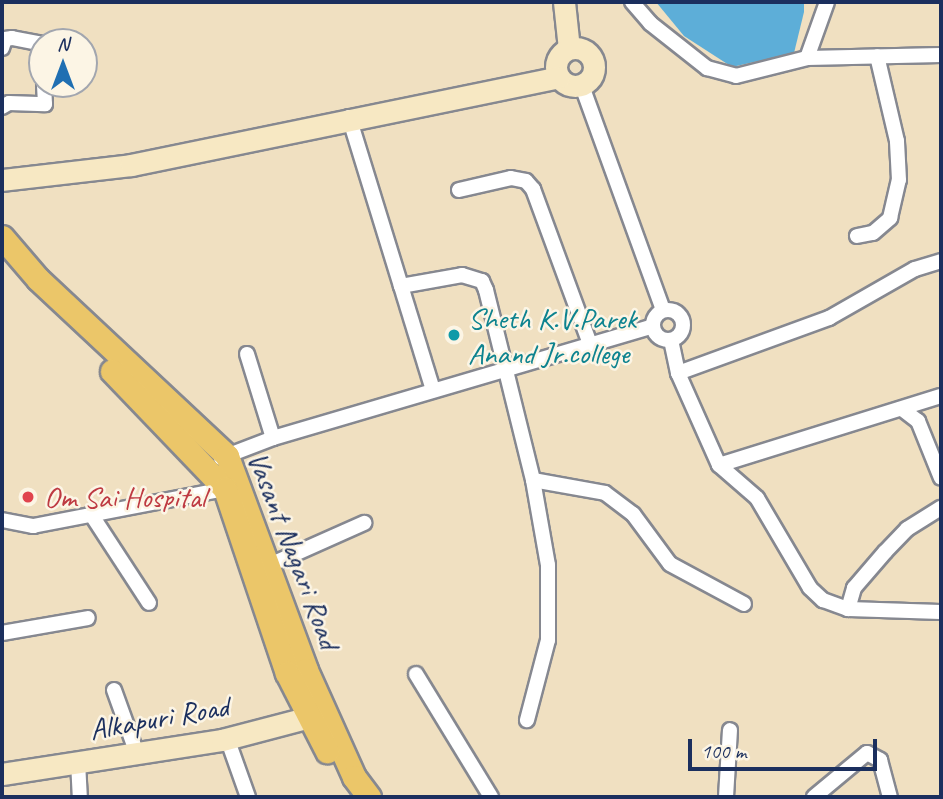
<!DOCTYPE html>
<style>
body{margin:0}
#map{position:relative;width:943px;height:799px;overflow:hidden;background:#f0e0c1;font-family:Caveat,sans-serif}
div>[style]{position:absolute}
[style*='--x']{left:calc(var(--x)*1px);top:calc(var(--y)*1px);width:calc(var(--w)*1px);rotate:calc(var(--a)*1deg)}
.water>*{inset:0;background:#5daed8}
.roads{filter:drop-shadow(2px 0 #868890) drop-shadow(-2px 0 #868890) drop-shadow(0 2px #868890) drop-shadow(0 -2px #868890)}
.street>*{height:14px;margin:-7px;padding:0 7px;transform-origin:7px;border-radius:7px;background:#fff}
.street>.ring{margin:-7px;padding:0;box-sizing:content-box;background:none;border:14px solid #fff;border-radius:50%}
.secondary>*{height:21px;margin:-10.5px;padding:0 10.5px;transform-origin:10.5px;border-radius:10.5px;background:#f7e8c3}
.secondary>.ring{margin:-10.5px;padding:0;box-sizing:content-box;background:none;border:21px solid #f7e8c3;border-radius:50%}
.primary>*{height:23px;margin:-11.5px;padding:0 11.5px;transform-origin:11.5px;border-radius:11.5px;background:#ebc669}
.dots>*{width:19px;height:19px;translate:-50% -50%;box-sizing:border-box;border:4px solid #fcf5e5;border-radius:50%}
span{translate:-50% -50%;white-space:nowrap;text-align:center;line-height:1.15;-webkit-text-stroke:5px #fcf5e5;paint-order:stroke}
.culture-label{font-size:30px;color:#0d838f}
.left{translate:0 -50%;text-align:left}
.health-label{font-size:30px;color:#be3a42}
.street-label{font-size:30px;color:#1b2f5e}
.frame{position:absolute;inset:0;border:4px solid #1b2f5e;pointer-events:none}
.north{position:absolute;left:28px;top:28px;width:70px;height:70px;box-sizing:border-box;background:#fcf5e5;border:2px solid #a2a6af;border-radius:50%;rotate:0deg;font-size:19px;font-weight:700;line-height:28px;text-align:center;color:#1b2f5e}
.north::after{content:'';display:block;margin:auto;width:24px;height:32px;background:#1f6fb2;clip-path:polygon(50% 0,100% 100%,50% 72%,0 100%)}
.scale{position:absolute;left:688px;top:739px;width:189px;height:32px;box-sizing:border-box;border:4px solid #1b2f5e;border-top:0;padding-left:9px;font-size:21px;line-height:24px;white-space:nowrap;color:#1b2f5e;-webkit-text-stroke:5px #fcf5e5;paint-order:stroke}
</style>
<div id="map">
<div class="water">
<i style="clip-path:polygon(656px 2px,804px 2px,804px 12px,794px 53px,732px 67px,684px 36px)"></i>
</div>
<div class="roads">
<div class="street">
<i style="--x:632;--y:2;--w:28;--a:49"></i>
<i style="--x:650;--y:23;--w:73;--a:38.3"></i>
<i style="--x:707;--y:68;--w:30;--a:15"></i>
<i style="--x:736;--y:76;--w:73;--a:-14.2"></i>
<i style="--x:807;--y:58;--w:59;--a:-70.3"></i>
<i style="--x:2;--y:48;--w:9;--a:-72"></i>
<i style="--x:5;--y:39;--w:7;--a:-8"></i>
<i style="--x:12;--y:38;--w:31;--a:11"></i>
<i style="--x:807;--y:58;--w:134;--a:-1.3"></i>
<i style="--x:582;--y:86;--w:238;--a:70.1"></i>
<i style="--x:2;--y:107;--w:8;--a:-30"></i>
<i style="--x:9;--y:103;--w:36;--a:2"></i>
<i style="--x:45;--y:104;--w:20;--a:-93"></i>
<i style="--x:349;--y:117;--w:177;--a:72.9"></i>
<i style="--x:401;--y:286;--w:62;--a:-10.2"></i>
<i style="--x:462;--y:275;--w:21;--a:17"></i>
<i style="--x:482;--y:281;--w:10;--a:66"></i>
<i style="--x:486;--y:290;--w:196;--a:76.1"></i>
<i style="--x:533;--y:480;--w:86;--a:80"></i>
<i style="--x:548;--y:565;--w:75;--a:90"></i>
<i style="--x:548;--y:640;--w:83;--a:104.7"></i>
<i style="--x:459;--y:190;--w:53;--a:-13"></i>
<i style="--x:511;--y:178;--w:15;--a:11"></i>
<i style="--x:526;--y:181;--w:11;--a:49"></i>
<i style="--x:533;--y:189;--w:165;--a:69.8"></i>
<i style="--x:857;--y:236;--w:16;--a:-11"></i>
<i style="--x:873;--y:233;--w:23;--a:-41"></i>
<i style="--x:890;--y:218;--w:39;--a:-77"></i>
<i style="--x:899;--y:180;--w:39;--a:-93"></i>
<i style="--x:897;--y:141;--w:87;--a:-103.2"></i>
<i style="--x:401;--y:286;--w:109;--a:72.9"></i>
<i class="ring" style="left:653px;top:310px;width:16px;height:16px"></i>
<i style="--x:671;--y:340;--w:34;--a:78"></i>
<i style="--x:678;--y:373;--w:101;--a:66"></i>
<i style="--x:719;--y:465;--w:50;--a:41"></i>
<i style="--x:757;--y:498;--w:104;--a:59.5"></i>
<i style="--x:810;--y:588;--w:18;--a:43"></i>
<i style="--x:823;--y:600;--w:27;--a:20"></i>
<i style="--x:848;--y:609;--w:93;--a:1.8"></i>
<i style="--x:247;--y:354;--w:88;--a:72.8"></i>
<i style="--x:678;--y:373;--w:161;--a:-20"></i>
<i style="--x:829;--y:318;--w:99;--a:-29.7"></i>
<i style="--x:915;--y:269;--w:27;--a:-17"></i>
<i style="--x:902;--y:409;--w:20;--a:37"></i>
<i style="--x:918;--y:421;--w:61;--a:68"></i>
<i style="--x:221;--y:458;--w:56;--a:-21"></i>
<i style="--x:273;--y:438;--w:396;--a:-16.4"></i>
<i style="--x:719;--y:465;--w:232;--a:-17.3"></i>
<i style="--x:533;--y:480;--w:73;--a:10.2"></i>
<i style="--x:605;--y:493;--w:35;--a:37"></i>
<i style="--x:633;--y:514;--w:62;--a:53.5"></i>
<i style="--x:670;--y:564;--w:84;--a:28.4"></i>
<i style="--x:91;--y:514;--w:106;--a:56.9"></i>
<i style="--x:2;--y:520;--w:32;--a:11"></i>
<i style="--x:33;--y:526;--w:196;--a:-10.9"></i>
<i style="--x:263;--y:568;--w:111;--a:-24"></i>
<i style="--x:848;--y:609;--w:22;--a:-74"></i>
<i style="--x:854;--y:588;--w:48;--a:-49.3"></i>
<i style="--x:885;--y:552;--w:32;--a:-46"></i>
<i style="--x:907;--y:529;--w:40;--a:-32"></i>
<i style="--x:2;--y:633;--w:87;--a:-9.9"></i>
<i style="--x:416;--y:674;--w:144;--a:58.6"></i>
<i style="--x:114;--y:690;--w:65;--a:70.2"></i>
<i style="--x:227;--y:738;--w:63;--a:70.4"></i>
<i style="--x:78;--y:762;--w:35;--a:87"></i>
<i style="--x:726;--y:797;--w:67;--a:-86.6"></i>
<i style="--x:814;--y:797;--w:69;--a:-39.7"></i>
<i style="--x:867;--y:753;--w:15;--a:28"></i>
<i style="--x:880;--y:760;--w:38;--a:75"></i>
</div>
<div class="secondary">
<i style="--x:564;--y:2;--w:47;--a:83.9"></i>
<i class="ring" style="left:556px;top:48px;width:17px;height:17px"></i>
<i style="--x:2;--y:180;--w:130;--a:-6.6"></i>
<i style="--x:131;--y:165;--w:437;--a:-11.6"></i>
<i style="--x:2;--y:774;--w:223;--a:-8.8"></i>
<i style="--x:222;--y:740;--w:106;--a:-14.7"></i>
</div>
<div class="primary">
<i style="--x:2;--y:237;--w:55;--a:49.4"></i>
<i style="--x:38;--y:279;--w:259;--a:43.1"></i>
<i style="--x:227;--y:456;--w:228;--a:69.7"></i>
<i style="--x:306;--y:670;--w:117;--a:65.8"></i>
<i style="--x:354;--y:777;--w:25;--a:53"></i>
<i style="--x:112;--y:371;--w:163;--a:46.2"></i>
<i style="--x:225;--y:489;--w:194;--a:71.4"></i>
<i style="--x:287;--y:673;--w:88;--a:62.9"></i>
</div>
</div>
<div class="dots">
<i style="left:454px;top:335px;background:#0f9aa8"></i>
<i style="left:28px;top:497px;background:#e0444e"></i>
</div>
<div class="culture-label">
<span class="left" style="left:468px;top:335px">Sheth K.V.Parek<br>Anand Jr.college</span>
</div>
<div class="health-label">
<span class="left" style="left:44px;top:497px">Om Sai Hospital</span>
</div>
<div class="street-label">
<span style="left:294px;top:550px;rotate:69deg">Vasant Nagari Road</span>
<span style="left:159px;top:718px;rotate:-10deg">Alkapuri Road</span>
</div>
<div class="frame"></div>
<div class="north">N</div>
<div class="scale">100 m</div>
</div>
